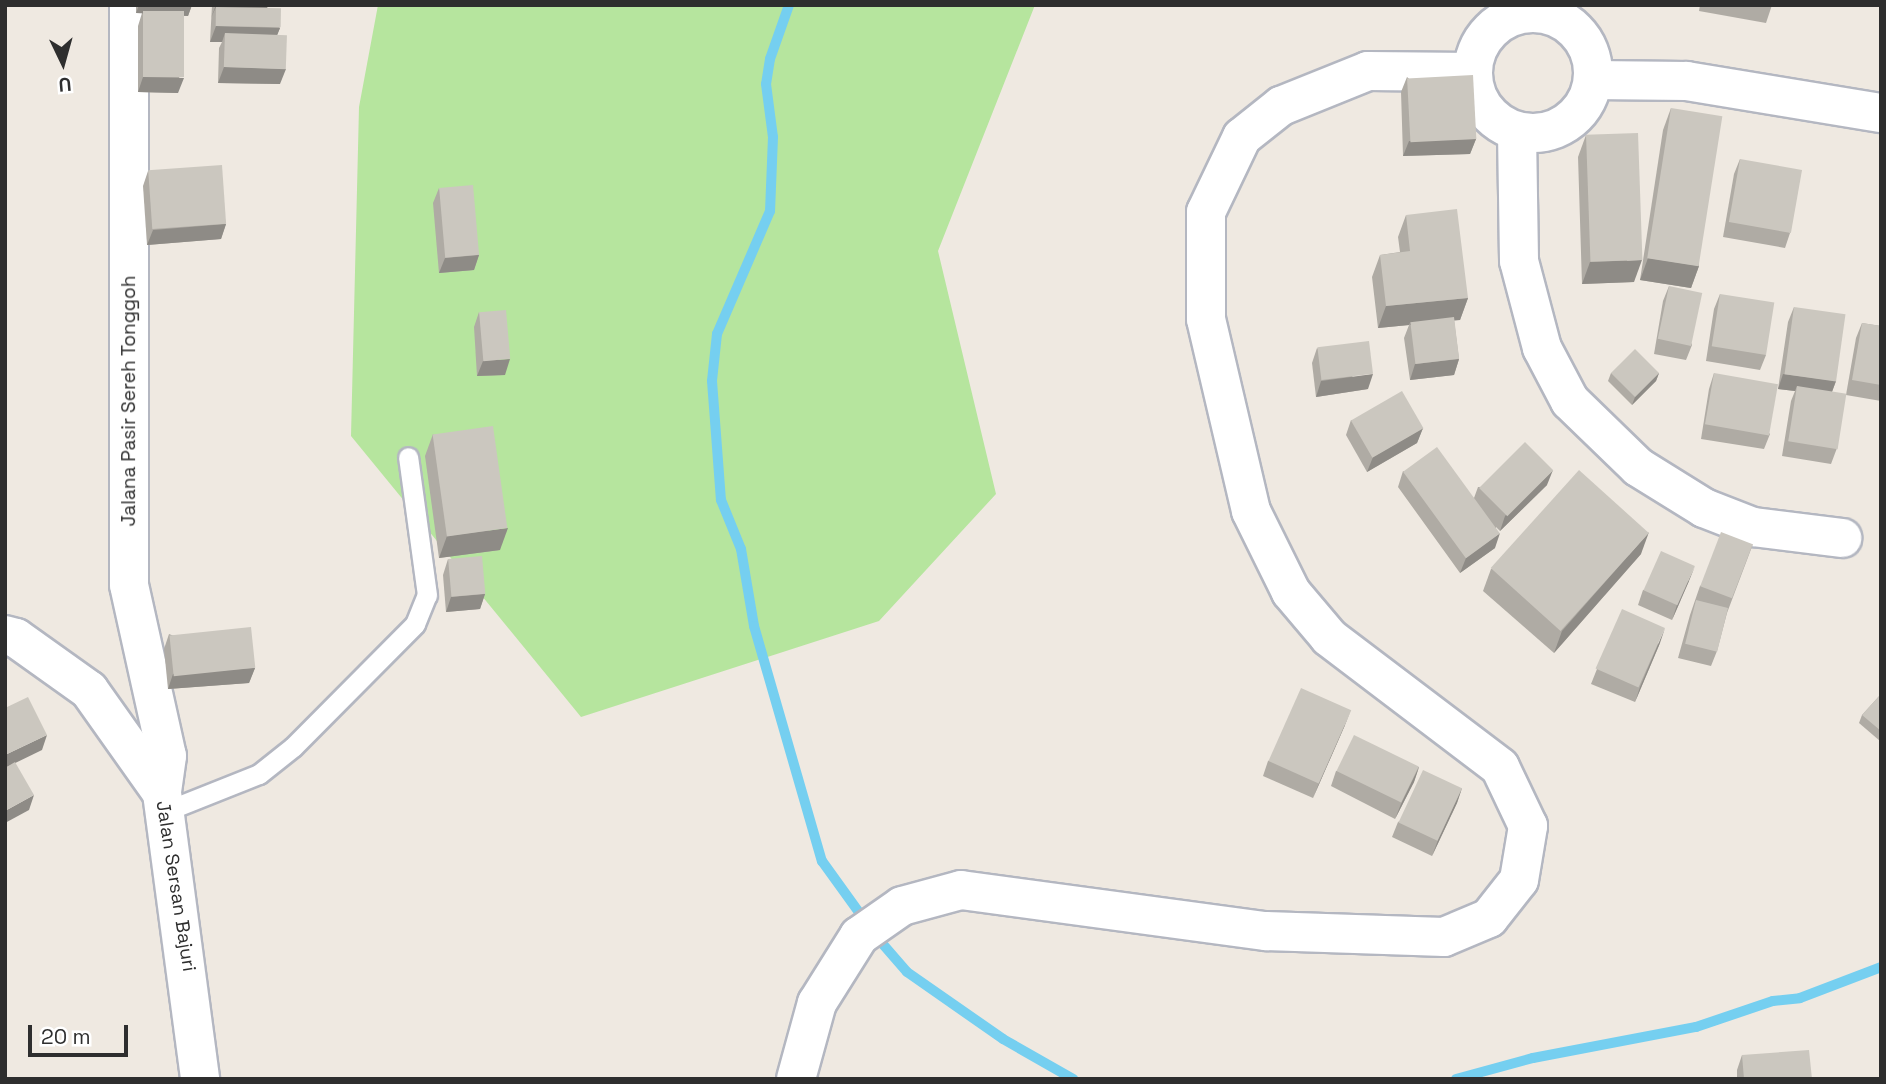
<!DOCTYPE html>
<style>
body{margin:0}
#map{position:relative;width:1886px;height:1084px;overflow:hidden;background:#efe9e1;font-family:"Space Grotesk",sans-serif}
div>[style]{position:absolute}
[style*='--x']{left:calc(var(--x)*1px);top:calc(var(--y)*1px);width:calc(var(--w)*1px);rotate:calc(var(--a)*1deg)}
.green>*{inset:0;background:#b6e59e}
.stream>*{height:10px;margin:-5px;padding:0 5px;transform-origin:5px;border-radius:5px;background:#75cff0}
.roads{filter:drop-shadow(2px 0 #b4b7c1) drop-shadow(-2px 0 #b4b7c1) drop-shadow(0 2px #b4b7c1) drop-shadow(0 -2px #b4b7c1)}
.service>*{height:19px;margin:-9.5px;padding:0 9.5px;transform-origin:9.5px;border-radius:9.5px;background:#fff}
.minor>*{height:38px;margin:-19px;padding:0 19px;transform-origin:19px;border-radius:19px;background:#fff}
.minor>.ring{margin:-19px;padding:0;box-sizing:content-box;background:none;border:38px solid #fff;border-radius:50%}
.secondary>*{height:38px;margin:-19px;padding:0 19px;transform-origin:19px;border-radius:19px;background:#fff}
.wall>*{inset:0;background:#afaba4}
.shaded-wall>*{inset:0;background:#8e8b86}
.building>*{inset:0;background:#cbc7bf;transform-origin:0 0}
span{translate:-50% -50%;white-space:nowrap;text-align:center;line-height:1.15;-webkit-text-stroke:7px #fff;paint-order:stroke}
.street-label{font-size:19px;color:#2e2e2e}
.frame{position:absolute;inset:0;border:7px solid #2e2e2e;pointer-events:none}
.north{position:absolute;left:28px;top:28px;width:70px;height:70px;-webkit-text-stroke:5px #fff;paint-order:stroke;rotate:175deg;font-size:19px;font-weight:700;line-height:28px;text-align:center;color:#2e2e2e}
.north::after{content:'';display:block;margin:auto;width:24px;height:32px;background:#2e2e2e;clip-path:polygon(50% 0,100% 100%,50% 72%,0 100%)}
.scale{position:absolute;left:28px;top:1025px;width:100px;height:32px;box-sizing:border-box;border:4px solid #2e2e2e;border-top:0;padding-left:9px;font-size:21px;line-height:24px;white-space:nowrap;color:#2e2e2e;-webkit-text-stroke:5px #fff;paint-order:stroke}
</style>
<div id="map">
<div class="green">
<i style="clip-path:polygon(378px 5px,1035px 5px,938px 251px,996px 494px,879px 621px,581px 717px,351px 436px,359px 107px)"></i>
</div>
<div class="stream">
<i style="--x:789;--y:5;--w:57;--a:109.4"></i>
<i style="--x:770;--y:59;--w:25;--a:99"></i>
<i style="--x:766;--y:84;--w:53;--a:82.5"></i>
<i style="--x:773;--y:137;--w:74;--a:92.3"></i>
<i style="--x:770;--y:211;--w:134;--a:113.3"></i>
<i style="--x:717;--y:334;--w:47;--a:96.1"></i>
<i style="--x:712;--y:381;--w:119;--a:85.7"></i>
<i style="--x:721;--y:500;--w:53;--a:67.8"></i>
<i style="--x:741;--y:549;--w:78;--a:80.4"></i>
<i style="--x:754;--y:626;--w:245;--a:73.9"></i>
<i style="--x:822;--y:861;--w:75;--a:54.2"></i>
<i style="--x:874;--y:934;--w:50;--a:49"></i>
<i style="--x:907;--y:972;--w:117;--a:34.9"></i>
<i style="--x:1003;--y:1039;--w:81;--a:29.7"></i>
<i style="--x:1456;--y:1079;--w:80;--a:-15.3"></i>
<i style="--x:1533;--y:1058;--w:166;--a:-10.8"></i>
<i style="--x:1696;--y:1027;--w:81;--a:-18.7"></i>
<i style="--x:1773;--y:1001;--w:27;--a:-6"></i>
<i style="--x:1800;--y:998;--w:87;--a:-20.9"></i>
</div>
<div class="roads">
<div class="service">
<i style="--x:166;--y:811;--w:100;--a:-21.7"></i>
<i style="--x:259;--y:774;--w:43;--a:-38.5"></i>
<i style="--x:293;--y:747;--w:173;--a:-45.2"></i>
<i style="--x:415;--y:624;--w:31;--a:-68"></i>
<i style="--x:427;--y:595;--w:139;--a:-97.8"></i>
</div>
<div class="minor">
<i style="--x:129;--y:5;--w:580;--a:90"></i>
<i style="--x:129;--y:585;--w:175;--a:77.5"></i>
<i style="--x:167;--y:756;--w:37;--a:98"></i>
<i class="ring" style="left:1473px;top:13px;width:82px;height:82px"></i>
<i style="--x:1593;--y:80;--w:94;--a:0.6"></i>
<i style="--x:1687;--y:81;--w:197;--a:9.4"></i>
<i style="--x:1517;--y:132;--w:129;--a:89.1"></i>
<i style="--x:1519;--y:261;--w:90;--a:75.2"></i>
<i style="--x:1542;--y:348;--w:60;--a:62.2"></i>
<i style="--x:1570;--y:401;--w:95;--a:44.1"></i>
<i style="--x:1638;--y:467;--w:78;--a:31.8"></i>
<i style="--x:1704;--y:508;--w:53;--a:21.2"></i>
<i style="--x:1753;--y:527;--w:90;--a:7"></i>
<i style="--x:796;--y:1079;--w:79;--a:-74.6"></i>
<i style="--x:817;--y:1003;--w:79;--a:-57.9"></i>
<i style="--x:859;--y:936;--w:52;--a:-34.9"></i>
<i style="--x:902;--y:906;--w:61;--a:-15.2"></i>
<i style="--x:961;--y:890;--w:308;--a:7.7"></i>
<i style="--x:1266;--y:931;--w:178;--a:1.9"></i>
<i style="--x:1444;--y:937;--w:49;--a:-22.9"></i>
<i style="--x:1489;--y:918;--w:48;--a:-51.7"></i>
<i style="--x:1519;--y:880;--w:55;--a:-80.5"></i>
<i style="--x:1528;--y:826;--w:65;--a:-115.4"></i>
<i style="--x:1500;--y:767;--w:215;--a:-142.8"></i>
<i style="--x:1329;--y:637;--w:59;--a:-130.2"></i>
<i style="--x:1291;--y:592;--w:90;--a:-116.3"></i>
<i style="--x:1251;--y:511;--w:197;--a:-103.2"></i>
<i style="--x:1206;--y:319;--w:107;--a:-90"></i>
<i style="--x:1206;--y:212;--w:83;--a:-64.4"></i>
<i style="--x:1242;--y:137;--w:50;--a:-38.5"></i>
<i style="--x:1281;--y:106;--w:94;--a:-21.9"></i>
<i style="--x:1368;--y:71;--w:104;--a:0.6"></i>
</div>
<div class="secondary">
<i style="--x:5;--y:635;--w:11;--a:15"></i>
<i style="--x:16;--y:638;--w:90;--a:35.5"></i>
<i style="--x:89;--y:690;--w:126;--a:54.7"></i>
<i style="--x:162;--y:793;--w:289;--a:82.4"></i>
</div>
</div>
<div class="wall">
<i style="clip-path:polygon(136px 5px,192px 5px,188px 16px,184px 16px,178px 93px,138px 92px,138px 26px,142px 13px,136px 13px)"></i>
<i style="clip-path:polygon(212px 5px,268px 5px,267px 7px,280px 28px,277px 35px,280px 84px,218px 83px,219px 48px,222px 42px,210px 42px)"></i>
<i style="clip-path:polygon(1700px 5px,1772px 5px,1766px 23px,1699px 11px)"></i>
<i style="clip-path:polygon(1407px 77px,1476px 139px,1470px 154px,1403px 156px,1401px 92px)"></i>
<i style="clip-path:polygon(1671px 108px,1699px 266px,1691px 288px,1640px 280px,1663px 130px)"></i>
<i style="clip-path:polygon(1586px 135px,1634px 282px,1582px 284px,1578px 157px)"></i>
<i style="clip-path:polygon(1740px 159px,1790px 233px,1785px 248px,1723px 237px,1734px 174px)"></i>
<i style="clip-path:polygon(148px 171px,226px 224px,221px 239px,147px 245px,143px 186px)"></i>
<i style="clip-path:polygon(439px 188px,479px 255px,474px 270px,439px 273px,433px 203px)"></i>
<i style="clip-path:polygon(1406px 215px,1468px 298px,1460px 320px,1454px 320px,1459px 359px,1454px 375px,1410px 380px,1404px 338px,1409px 325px,1378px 328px,1372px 277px,1380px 255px,1400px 252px,1398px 237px)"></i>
<i style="clip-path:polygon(1669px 286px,1692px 345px,1686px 360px,1654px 354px,1663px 301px)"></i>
<i style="clip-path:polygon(1720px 294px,1766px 355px,1760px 370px,1706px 361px,1714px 309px)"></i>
<i style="clip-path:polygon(1794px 307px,1836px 381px,1832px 392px,1837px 448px,1831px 464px,1782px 456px,1791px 401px,1795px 391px,1778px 389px,1788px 322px)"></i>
<i style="clip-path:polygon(479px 312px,505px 375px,477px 376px,474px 327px)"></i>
<i style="clip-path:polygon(1862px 323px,1881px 326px,1881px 401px,1846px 395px,1856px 338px)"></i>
<i style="clip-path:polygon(1317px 348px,1368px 389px,1316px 397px,1312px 363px)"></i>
<i style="clip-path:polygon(1611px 373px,1659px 373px,1656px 381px,1632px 405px,1608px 381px)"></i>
<i style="clip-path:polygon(1714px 373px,1770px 434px,1764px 449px,1701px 439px,1709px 389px)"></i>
<i style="clip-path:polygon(1351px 420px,1423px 428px,1417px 443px,1367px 472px,1346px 435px)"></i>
<i style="clip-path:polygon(433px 434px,500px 550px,439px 558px,425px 456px)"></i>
<i style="clip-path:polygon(1403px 471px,1474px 498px,1478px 487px,1547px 485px,1500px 531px,1496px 527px,1495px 548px,1460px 573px,1398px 487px)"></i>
<i style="clip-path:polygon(1753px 544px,1727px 613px,1717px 651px,1711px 666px,1678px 658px,1690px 615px,1700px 586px)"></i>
<i style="clip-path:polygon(1641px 554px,1554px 653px,1483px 591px,1491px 569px)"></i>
<i style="clip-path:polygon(448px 559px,485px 594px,480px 609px,446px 612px,443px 575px)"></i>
<i style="clip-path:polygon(1689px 581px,1672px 620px,1638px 605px,1643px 590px)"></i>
<i style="clip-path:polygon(169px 634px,255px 668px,249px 683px,168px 689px,164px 649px)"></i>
<i style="clip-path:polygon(1660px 643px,1635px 702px,1591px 684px,1597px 669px)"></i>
<i style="clip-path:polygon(1881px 694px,1881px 739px,1880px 741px,1859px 723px,1862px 715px)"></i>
<i style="clip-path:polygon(1345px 725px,1313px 798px,1263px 776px,1268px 761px)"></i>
<i style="clip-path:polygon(1419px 767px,1414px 782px,1395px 819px,1331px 786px,1336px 771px)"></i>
<i style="clip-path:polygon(1462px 788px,1457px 803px,1432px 856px,1392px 837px,1398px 822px)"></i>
<i style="clip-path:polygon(1742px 1055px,1812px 1079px,1737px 1079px,1737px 1070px)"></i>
</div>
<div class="shaded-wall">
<i style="clip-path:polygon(139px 5px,192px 5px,188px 16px,136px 13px)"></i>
<i style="clip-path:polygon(216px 5px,268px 5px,263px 20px,216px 7px,211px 18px)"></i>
<i style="clip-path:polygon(216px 26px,280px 28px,274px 43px,225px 33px,222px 42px,210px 42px)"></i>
<i style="clip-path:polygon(224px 67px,286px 69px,280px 84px,218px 83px)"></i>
<i style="clip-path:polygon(143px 77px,184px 78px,178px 93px,138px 92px)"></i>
<i style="clip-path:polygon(1476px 139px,1470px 154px,1403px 156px,1409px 141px)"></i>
<i style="clip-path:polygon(226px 224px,221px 239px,147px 245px,153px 230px)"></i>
<i style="clip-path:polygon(479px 255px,474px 270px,439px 273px,445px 258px)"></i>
<i style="clip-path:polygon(1648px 258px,1699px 266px,1691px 288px,1640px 280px)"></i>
<i style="clip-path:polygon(1642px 260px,1634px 282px,1582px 284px,1590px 262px)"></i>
<i style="clip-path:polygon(1468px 298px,1460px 320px,1410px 325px,1410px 323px,1409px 325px,1378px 328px,1386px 306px)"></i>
<i style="clip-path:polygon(510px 359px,505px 375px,477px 376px,483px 361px)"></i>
<i style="clip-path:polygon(1459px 359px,1454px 375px,1410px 380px,1415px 364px)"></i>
<i style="clip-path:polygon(1659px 373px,1656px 381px,1632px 405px,1635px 397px)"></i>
<i style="clip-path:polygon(1373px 374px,1368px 389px,1316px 397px,1321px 381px)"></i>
<i style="clip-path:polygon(1783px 374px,1836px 381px,1830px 397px,1797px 386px,1795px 391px,1778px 389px)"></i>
<i style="clip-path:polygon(1423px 428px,1417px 443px,1367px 472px,1373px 457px)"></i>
<i style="clip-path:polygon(1553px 470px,1547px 485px,1500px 531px,1505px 516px)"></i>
<i style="clip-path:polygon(508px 528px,500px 550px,439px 558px,447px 536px)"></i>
<i style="clip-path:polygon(1649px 532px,1641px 554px,1554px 653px,1562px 631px)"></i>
<i style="clip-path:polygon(1500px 533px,1495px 548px,1460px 573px,1466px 558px)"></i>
<i style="clip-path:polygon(1695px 566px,1689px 581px,1672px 620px,1677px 605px)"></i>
<i style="clip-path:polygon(485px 594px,480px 609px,446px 612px,451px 597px)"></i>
<i style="clip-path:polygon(1665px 628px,1660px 643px,1635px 702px,1640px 687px)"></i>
<i style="clip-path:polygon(255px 668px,249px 683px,168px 689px,173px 674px)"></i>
<i style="clip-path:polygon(1351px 710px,1345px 725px,1313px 798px,1319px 783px)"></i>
<i style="clip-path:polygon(47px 735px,42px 750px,5px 768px,5px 755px)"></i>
<i style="clip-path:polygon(1419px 767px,1414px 782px,1395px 819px,1401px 804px)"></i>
<i style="clip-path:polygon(1462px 788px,1457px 803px,1432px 856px,1438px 840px)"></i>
<i style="clip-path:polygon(34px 795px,29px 810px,5px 823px,5px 811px)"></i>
</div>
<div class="building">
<i style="left:216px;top:7px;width:65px;height:19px;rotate:1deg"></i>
<i style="left:143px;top:11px;width:41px;height:66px"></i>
<i style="left:225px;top:33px;width:62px;height:34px;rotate:2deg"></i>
<i style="left:1473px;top:75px;width:64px;height:66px;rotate:87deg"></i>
<i style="left:1671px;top:108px;width:52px;height:152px;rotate:9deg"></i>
<i style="left:1638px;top:133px;width:127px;height:52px;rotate:88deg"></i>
<i style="left:1740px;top:159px;width:63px;height:64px;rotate:10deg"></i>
<i style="left:222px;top:165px;width:59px;height:74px;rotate:86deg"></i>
<i style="left:473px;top:185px;width:70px;height:34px;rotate:85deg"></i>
<i style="clip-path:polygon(1457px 209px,1468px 298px,1386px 306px,1380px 255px,1410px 251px,1406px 215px)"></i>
<i style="left:1669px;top:286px;width:34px;height:54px;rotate:12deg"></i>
<i style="left:1720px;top:294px;width:55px;height:53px;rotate:9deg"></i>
<i style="left:1794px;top:307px;width:52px;height:68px;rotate:8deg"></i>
<i style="left:506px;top:310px;width:49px;height:27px;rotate:85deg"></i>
<i style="left:1454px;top:317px;width:42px;height:44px;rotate:83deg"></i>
<i style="clip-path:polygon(1862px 323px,1881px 326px,1881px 385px,1852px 380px)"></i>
<i style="left:1369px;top:341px;width:33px;height:52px;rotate:83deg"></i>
<i style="left:1635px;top:349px;width:34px;height:34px;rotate:45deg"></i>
<i style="left:1714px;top:373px;width:65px;height:52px;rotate:10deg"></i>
<i style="left:1797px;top:386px;width:50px;height:56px;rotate:9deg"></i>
<i style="left:1402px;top:391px;width:43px;height:59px;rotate:60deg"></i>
<i style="left:493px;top:426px;width:103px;height:61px;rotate:82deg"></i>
<i style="left:1525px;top:442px;width:40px;height:65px;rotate:45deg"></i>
<i style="left:1437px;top:447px;width:107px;height:42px;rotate:54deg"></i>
<i style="left:1579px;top:470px;width:94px;height:132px;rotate:42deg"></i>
<i style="left:1721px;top:532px;width:34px;height:58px;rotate:21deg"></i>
<i style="left:1661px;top:551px;width:37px;height:43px;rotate:24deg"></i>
<i style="left:482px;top:556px;width:38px;height:34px;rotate:85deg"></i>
<i style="left:1696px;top:600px;width:33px;height:45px;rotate:14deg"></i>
<i style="left:1622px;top:609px;width:47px;height:65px;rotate:24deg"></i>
<i style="left:251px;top:627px;width:41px;height:82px;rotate:84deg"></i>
<i style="left:1301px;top:688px;width:55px;height:80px;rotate:24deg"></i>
<i style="clip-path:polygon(1881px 694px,1881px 731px,1862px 715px)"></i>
<i style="clip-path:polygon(28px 697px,47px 735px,5px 755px,5px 708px)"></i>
<i style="left:1354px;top:735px;width:72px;height:40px;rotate:26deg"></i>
<i style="clip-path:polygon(15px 762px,34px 795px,5px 811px,5px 768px)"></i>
<i style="left:1423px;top:770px;width:43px;height:58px;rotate:25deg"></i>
<i style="clip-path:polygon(1809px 1050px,1812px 1079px,1744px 1079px,1742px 1055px)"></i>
</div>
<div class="street-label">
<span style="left:129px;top:401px;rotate:-90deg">Jalana Pasir Sereh Tonggoh</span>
<span style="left:176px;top:886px;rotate:81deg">Jalan Sersan Bajuri</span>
</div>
<div class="frame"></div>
<div class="north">U</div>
<div class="scale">20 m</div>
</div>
